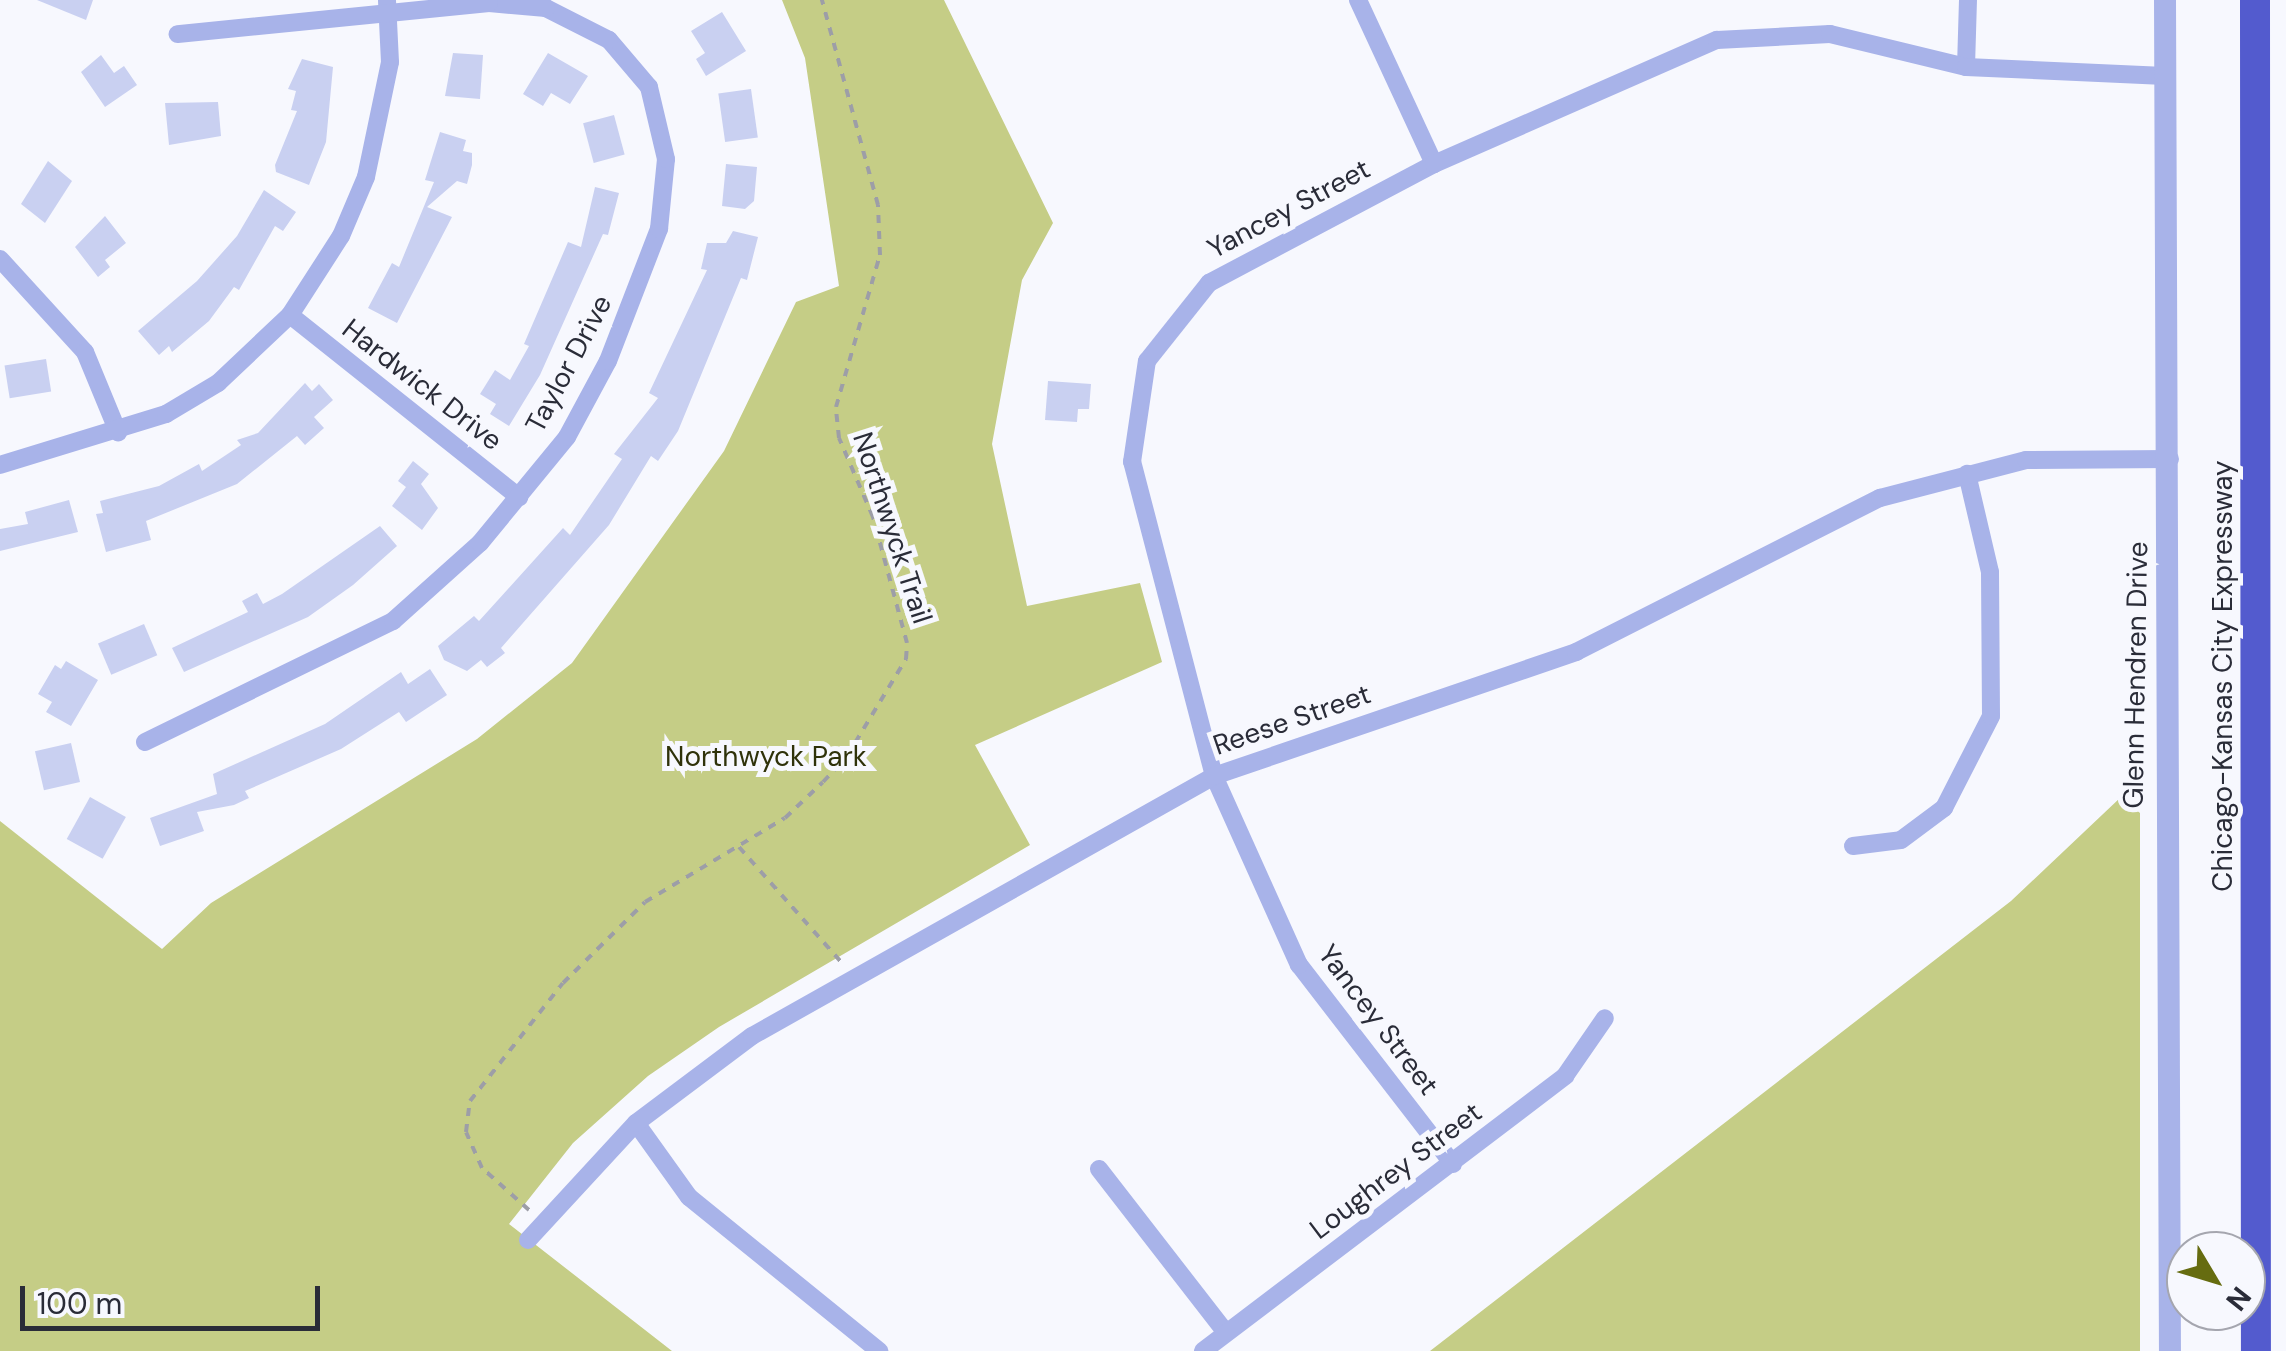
<!DOCTYPE html>
<style>
body{margin:0}
#map{position:relative;width:2286px;height:1351px;overflow:hidden;background:#f7f8fe;font-family:"DM Sans",sans-serif}
div>[style]{position:absolute}
[style*='--x']{left:calc(var(--x)*1px);top:calc(var(--y)*1px);width:calc(var(--w)*1px);rotate:calc(var(--a)*1deg)}
.green>*{inset:0;background:#c5cd86}
.building>*{inset:0;background:#c9d0f1;transform-origin:0 0}
.path>*{height:4px;margin-top:-2px;transform-origin:0;background:repeating-linear-gradient(90deg,#9d9ea7 0 8px,transparent 0 16px)}
.minor>*{height:18px;margin:-9px;padding:0 9px;transform-origin:9px;border-radius:9px;background:#a8b3e9}
.tertiary>*{height:22px;margin:-11px;padding:0 11px;transform-origin:11px;border-radius:11px;background:#a8b3e9}
.motorway>*{height:30px;margin:-15px;padding:0 15px;transform-origin:15px;border-radius:15px;background:#535bce}
span{translate:-50% -50%;white-space:nowrap;text-align:center;line-height:1.15;-webkit-text-stroke:10px #f7f8fe;paint-order:stroke}
.street-label{font-size:28px;color:#2a2c38}
.park-label{font-size:28px;color:#2f320a}
.north{position:absolute;left:2166px;top:1231px;width:100px;height:100px;box-sizing:border-box;background:#f7f8fe;border:2px solid #a5a6af;border-radius:50%;rotate:128deg;font-size:28px;font-weight:700;line-height:40px;text-align:center;color:#2a2c38}
.north::after{content:'';display:block;margin:auto;width:35px;height:45px;background:#666c10;clip-path:polygon(50% 0,100% 100%,50% 72%,0 100%)}
.scale{position:absolute;left:20px;top:1286px;width:300px;height:45px;box-sizing:border-box;border:5px solid #2a2c38;border-top:0;padding-left:12px;font-size:30px;line-height:35px;white-space:nowrap;color:#2a2c38;-webkit-text-stroke:8px #f7f8fe;paint-order:stroke}
</style>
<div id="map">
<div class="green">
<i style="clip-path:polygon(782px 0,944px 0,1053px 223px,1022px 280px,992px 444px,1027px 606px,1140px 583px,1162px 662px,975px 745px,1030px 845px,719px 1027px,648px 1076px,573px 1143px,509px 1224px,672px 1351px,0 1351px,0 821px,162px 949px,211px 903px,477px 739px,572px 663px,724px 451px,796px 302px,839px 286px,805px 58px)"></i>
<i style="clip-path:polygon(2121px 797px,2140px 813px,2140px 1351px,1430px 1351px,2011px 901px)"></i>
</div>
<div class="building">
<i style="clip-path:polygon(37px 0,93px 0,86px 20px)"></i>
<i style="clip-path:polygon(722px 12px,746px 51px,706px 76px,696px 59px,705px 53px,691px 31px)"></i>
<i style="clip-path:polygon(453px 53px,483px 55px,480px 99px,445px 96px)"></i>
<i style="clip-path:polygon(548px 53px,588px 76px,570px 104px,551px 93px,543px 106px,523px 94px)"></i>
<i style="clip-path:polygon(101px 55px,114px 73px,124px 66px,137px 85px,105px 107px,81px 72px)"></i>
<i style="clip-path:polygon(302px 59px,333px 67px,326px 142px,309px 185px,276px 172px,275px 165px,297px 111px,291px 110px,296px 91px,288px 89px)"></i>
<i style="left:751px;top:89px;width:49px;height:33px;rotate:82deg"></i>
<i style="clip-path:polygon(218px 102px,221px 136px,169px 145px,165px 103px)"></i>
<i style="left:614px;top:115px;width:41px;height:32px;rotate:75deg"></i>
<i style="clip-path:polygon(440px 132px,466px 140px,463px 151px,472px 153px,472px 165px,467px 184px,457px 181px,427px 207px,452px 217px,397px 323px,368px 308px,392px 263px,399px 267px,434px 182px,425px 180px)"></i>
<i style="clip-path:polygon(48px 161px,72px 181px,45px 223px,21px 204px)"></i>
<i style="clip-path:polygon(726px 164px,757px 167px,754px 201px,745px 209px,722px 206px)"></i>
<i style="clip-path:polygon(595px 187px,619px 193px,608px 235px,603px 234px,540px 375px,509px 426px,490px 414px,496px 404px,480px 394px,495px 370px,510px 380px,529px 346px,524px 344px,568px 242px,581px 247px)"></i>
<i style="clip-path:polygon(264px 190px,296px 212px,283px 231px,275px 226px,239px 290px,234px 287px,209px 321px,172px 352px,169px 346px,159px 355px,138px 331px,197px 281px,237px 236px)"></i>
<i style="clip-path:polygon(105px 216px,126px 243px,105px 260px,110px 267px,98px 277px,75px 247px)"></i>
<i style="clip-path:polygon(733px 231px,758px 237px,747px 280px,741px 278px,678px 431px,658px 461px,651px 456px,609px 525px,501px 648px,505px 653px,487px 667px,481px 660px,467px 671px,444px 660px,438px 646px,474px 616px,479px 621px,563px 528px,570px 535px,622px 459px,614px 454px,658px 398px,649px 393px,707px 270px,701px 269px,707px 243px,726px 243px)"></i>
<i style="left:46px;top:359px;width:33px;height:42px;rotate:81deg"></i>
<i style="clip-path:polygon(1048px 381px,1091px 384px,1089px 409px,1078px 409px,1077px 422px,1045px 420px)"></i>
<i style="clip-path:polygon(305px 383px,312px 391px,319px 384px,333px 400px,314px 417px,324px 428px,305px 445px,297px 436px,237px 484px,146px 521px,151px 540px,106px 552px,96px 514px,103px 513px,100px 501px,159px 486px,199px 464px,202px 471px,241px 445px,237px 440px,258px 433px)"></i>
<i style="clip-path:polygon(413px 461px,429px 474px,421px 484px,438px 508px,422px 530px,392px 506px,406px 487px,398px 481px)"></i>
<i style="clip-path:polygon(69px 500px,78px 532px,0 551px,0 529px,28px 524px,25px 512px)"></i>
<i style="clip-path:polygon(380px 526px,397px 546px,353px 585px,308px 617px,184px 672px,172px 648px,248px 612px,242px 601px,257px 593px,263px 604px,282px 594px)"></i>
<i style="left:144px;top:624px;width:34px;height:50px;rotate:67deg"></i>
<i style="clip-path:polygon(66px 661px,98px 680px,71px 726px,46px 712px,52px 702px,38px 694px,55px 665px,61px 669px)"></i>
<i style="clip-path:polygon(430px 669px,447px 695px,406px 722px,399px 712px,341px 749px,245px 791px,249px 798px,234px 805px,197px 812px,204px 831px,160px 846px,150px 818px,217px 794px,213px 774px,325px 724px,401px 672px,408px 684px)"></i>
<i style="left:71px;top:743px;width:40px;height:37px;rotate:77deg"></i>
<i style="left:90px;top:797px;width:41px;height:48px;rotate:29deg"></i>
</div>
<div class="path">
<i style="--x:739;--y:847;--w:155;--a:48.4"></i>
<i style="--x:529;--y:1210;--w:63;--a:-138.2"></i>
<i style="--x:482;--y:1168;--w:39;--a:-114"></i>
<i style="--x:466;--y:1132;--w:31;--a:-83"></i>
<i style="--x:470;--y:1101;--w:150;--a:-51.8"></i>
<i style="--x:563;--y:983;--w:115;--a:-44.6"></i>
<i style="--x:645;--y:902;--w:163;--a:-31"></i>
<i style="--x:785;--y:818;--w:52;--a:-43.5"></i>
<i style="--x:823;--y:782;--w:35;--a:-47"></i>
<i style="--x:847;--y:756;--w:114;--a:-58.7"></i>
<i style="--x:906;--y:659;--w:16;--a:-86"></i>
<i style="--x:907;--y:643;--w:131;--a:-105.1"></i>
<i style="--x:873;--y:517;--w:86;--a:-113.3"></i>
<i style="--x:839;--y:438;--w:31;--a:-96"></i>
<i style="--x:836;--y:407;--w:158;--a:-73.9"></i>
<i style="--x:880;--y:255;--w:50;--a:-92.3"></i>
<i style="--x:878;--y:205;--w:213;--a:-105.3"></i>
</div>
<div class="minor">
<i style="--x:1358;--y:0;--w:181;--a:65.1"></i>
<i style="--x:1966;--y:67;--w:67;--a:-88.3"></i>
<i style="--x:0;--y:259;--w:126;--a:47.6"></i>
<i style="--x:85;--y:352;--w:87;--a:67.6"></i>
<i style="--x:290;--y:315;--w:293;--a:38.5"></i>
<i style="--x:0;--y:465;--w:174;--a:-17.1"></i>
<i style="--x:166;--y:414;--w:61;--a:-30.8"></i>
<i style="--x:218;--y:383;--w:99;--a:-43.4"></i>
<i style="--x:290;--y:315;--w:94;--a:-57.2"></i>
<i style="--x:341;--y:236;--w:64;--a:-67"></i>
<i style="--x:366;--y:177;--w:117;--a:-78.2"></i>
<i style="--x:390;--y:62;--w:62;--a:-92.8"></i>
<i style="--x:145;--y:742;--w:276;--a:-26"></i>
<i style="--x:393;--y:621;--w:117;--a:-41.9"></i>
<i style="--x:480;--y:543;--w:137;--a:-50.6"></i>
<i style="--x:567;--y:437;--w:86;--a:-61.7"></i>
<i style="--x:608;--y:361;--w:142;--a:-68.9"></i>
<i style="--x:659;--y:229;--w:70;--a:-84.3"></i>
<i style="--x:666;--y:159;--w:74;--a:-103.3"></i>
<i style="--x:649;--y:87;--w:62;--a:-130.4"></i>
<i style="--x:609;--y:40;--w:71;--a:-153.1"></i>
<i style="--x:546;--y:8;--w:57;--a:-175"></i>
<i style="--x:489;--y:3;--w:313;--a:174.3"></i>
<i style="--x:1853;--y:846;--w:48;--a:-7.1"></i>
<i style="--x:1901;--y:840;--w:54;--a:-36.7"></i>
<i style="--x:1944;--y:808;--w:103;--a:-62.9"></i>
<i style="--x:1991;--y:716;--w:144;--a:-90.4"></i>
<i style="--x:1990;--y:572;--w:101;--a:-103.2"></i>
<i style="--x:636;--y:1123;--w:91;--a:54.4"></i>
<i style="--x:689;--y:1197;--w:245;--a:39"></i>
<i style="--x:1453;--y:1164;--w:252;--a:-127.7"></i>
<i style="--x:1299;--y:965;--w:207;--a:-114.2"></i>
<i style="--x:1214;--y:776;--w:325;--a:-104.6"></i>
<i style="--x:1132;--y:462;--w:102;--a:-81.6"></i>
<i style="--x:1147;--y:361;--w:100;--a:-51.5"></i>
<i style="--x:1209;--y:283;--w:255;--a:-27.9"></i>
<i style="--x:1434;--y:164;--w:309;--a:-23.7"></i>
<i style="--x:1717;--y:40;--w:113;--a:-3"></i>
<i style="--x:1830;--y:34;--w:140;--a:13.6"></i>
<i style="--x:1966;--y:67;--w:199;--a:2.6"></i>
<i style="--x:1099;--y:1169;--w:207;--a:52.2"></i>
<i style="--x:528;--y:1240;--w:159;--a:-47.3"></i>
<i style="--x:636;--y:1123;--w:145;--a:-36.9"></i>
<i style="--x:752;--y:1036;--w:530;--a:-29.37"></i>
<i style="--x:1214;--y:776;--w:383;--a:-18.9"></i>
<i style="--x:1576;--y:652;--w:341;--a:-26.9"></i>
<i style="--x:1880;--y:498;--w:151;--a:-14.6"></i>
<i style="--x:2026;--y:460;--w:144;--a:-0.4"></i>
<i style="--x:1203;--y:1351;--w:455;--a:-37.2"></i>
<i style="--x:1565;--y:1076;--w:70;--a:-55.4"></i>
</div>
<div class="tertiary">
<i style="--x:2165;--y:0;--w:1351;--a:89.79"></i>
</div>
<div class="motorway">
<i style="--x:2255;--y:0;--w:1351;--a:89.96"></i>
</div>
<div class="street-label">
<span style="left:1289px;top:209px;rotate:-28deg">Yancey Street</span>
<span style="left:569px;top:364px;rotate:-62deg">Taylor Drive</span>
<span style="left:422px;top:385px;rotate:38deg">Hardwick Drive</span>
<span style="left:892px;top:528px;rotate:72deg">Northwyck Trail</span>
<span style="left:2136px;top:675px;rotate:-89deg">Glenn Hendren Drive</span>
<span style="left:2223px;top:676px;rotate:-90deg">Chicago-Kansas City Expressway</span>
<span style="left:1292px;top:720px;rotate:-19deg">Reese Street</span>
<span style="left:1378px;top:1020px;rotate:53deg">Yancey Street</span>
<span style="left:1396px;top:1171px;rotate:-37deg">Loughrey Street</span>
</div>
<div class="park-label">
<span style="left:766px;top:757px">Northwyck Park</span>
</div>
<div class="north">N</div>
<div class="scale">100 m</div>
</div>
